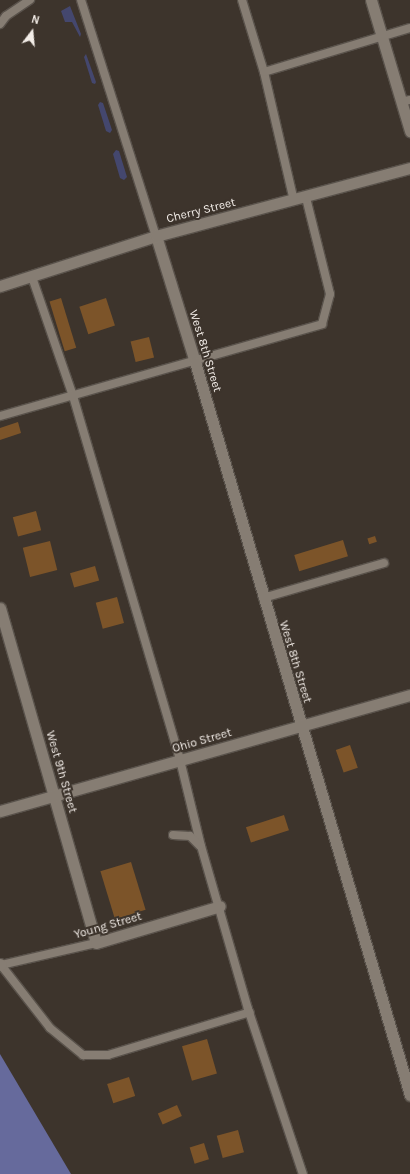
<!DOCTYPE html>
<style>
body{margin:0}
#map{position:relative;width:410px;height:1174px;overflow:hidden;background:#3d342c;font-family:Karla,sans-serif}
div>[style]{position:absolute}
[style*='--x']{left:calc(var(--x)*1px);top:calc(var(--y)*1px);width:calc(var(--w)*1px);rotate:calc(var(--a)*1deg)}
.green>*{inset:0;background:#44476e}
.forest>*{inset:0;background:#666a9c}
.building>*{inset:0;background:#7c5429;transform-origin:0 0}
.roads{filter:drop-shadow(1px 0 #59524b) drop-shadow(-1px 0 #59524b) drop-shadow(0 1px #59524b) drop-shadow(0 -1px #59524b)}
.service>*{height:8px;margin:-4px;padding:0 4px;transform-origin:4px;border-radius:4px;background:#867d73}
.minor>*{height:11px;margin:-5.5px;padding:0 5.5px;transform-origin:5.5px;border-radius:5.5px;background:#867d73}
.tertiary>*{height:11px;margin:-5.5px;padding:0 5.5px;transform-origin:5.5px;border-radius:5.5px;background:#867d73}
span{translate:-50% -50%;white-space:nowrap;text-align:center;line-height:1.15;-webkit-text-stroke:4px #3d342c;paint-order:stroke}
.street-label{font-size:12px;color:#f3ede8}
.north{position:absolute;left:12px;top:12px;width:40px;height:40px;-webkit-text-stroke:3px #3d342c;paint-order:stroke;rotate:16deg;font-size:11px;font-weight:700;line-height:16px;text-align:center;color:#f3ede8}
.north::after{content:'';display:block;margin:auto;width:14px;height:18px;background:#f3ede8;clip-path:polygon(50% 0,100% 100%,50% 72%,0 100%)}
</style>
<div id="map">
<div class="green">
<i style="clip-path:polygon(70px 6px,81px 34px,80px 37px,72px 22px,65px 22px,61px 11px)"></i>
<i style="clip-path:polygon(86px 54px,96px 82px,95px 84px,92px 83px,84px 57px)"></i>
<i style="clip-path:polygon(100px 102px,103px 103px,112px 130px,110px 133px,106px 131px,98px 105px)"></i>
<i style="clip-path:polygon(116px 150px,119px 151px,127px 177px,124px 180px,120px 178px,113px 154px)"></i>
</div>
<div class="forest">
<i style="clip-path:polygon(0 1054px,71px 1174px,0 1174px)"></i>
</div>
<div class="building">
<i style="left:61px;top:298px;width:52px;height:12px;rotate:73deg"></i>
<i style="left:106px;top:298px;width:29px;height:28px;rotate:72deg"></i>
<i style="left:149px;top:337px;width:21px;height:19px;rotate:76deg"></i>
<i style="clip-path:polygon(18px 422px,21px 433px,0 440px,0 428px)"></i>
<i style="left:36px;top:511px;width:20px;height:24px;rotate:75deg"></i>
<i style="left:375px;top:536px;width:6px;height:8px;rotate:72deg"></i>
<i style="left:343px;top:540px;width:17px;height:51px;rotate:73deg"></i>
<i style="left:50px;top:541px;width:30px;height:28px;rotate:76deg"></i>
<i style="left:95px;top:566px;width:15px;height:26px;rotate:74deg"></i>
<i style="left:117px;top:597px;width:27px;height:22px;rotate:75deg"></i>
<i style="left:350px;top:745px;width:24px;height:15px;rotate:71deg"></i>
<i style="left:284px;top:815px;width:16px;height:40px;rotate:72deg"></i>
<i style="left:131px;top:862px;width:50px;height:32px;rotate:73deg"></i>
<i style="left:207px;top:1039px;width:36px;height:26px;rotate:74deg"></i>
<i style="left:129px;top:1077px;width:20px;height:23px;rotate:72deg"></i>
<i style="left:177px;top:1105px;width:12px;height:21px;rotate:66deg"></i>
<i style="left:238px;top:1130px;width:23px;height:22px;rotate:75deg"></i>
<i style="left:204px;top:1143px;width:17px;height:15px;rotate:73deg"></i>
</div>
<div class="roads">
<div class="service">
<i style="--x:81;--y:0;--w:248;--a:72.4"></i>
<i style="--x:242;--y:0;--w:75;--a:73"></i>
<i style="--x:264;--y:72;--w:132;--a:76.9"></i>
<i style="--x:0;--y:24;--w:10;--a:-53"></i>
<i style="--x:6;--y:16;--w:29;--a:-34"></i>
<i style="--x:264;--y:72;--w:152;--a:-16.8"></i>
<i style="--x:401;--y:102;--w:9;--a:-13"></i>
<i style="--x:32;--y:277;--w:126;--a:71"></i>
<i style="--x:73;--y:396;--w:379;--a:73.6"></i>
<i style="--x:180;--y:760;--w:89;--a:76.3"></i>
<i style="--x:201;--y:846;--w:170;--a:73.9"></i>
<i style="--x:248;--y:1009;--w:174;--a:71.6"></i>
<i style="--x:0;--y:416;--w:335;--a:-15.9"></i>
<i style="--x:322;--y:324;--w:31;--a:-75"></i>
<i style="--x:330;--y:294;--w:99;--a:-104"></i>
<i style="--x:263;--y:598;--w:126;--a:-16.1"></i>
<i style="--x:173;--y:835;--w:17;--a:3"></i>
<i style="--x:190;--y:836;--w:14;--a:45"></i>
<i style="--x:96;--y:943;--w:98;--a:167"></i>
<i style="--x:1;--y:965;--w:80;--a:52.1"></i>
<i style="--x:50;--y:1028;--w:43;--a:39.3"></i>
<i style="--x:83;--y:1055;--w:25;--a:0"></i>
<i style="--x:108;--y:1055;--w:148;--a:-16.8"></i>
</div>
<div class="minor">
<i style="--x:371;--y:0;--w:137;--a:73.4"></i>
<i style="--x:156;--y:236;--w:132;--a:72.8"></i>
<i style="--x:195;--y:362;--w:764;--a:73.65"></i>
<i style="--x:0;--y:608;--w:348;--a:74"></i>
<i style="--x:96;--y:943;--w:129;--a:-16.6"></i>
<i style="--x:0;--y:811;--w:426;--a:-15.8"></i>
<i style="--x:0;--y:964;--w:1;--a:45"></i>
</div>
<div class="tertiary">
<i style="--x:0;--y:286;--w:164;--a:-17.8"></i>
<i style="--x:156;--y:236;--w:263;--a:-15"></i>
</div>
</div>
<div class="street-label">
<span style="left:201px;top:211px;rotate:-14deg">Cherry Street</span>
<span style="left:205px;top:351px;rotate:73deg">West 8th Street</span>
<span style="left:295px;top:662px;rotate:73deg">West 8th Street</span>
<span style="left:202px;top:741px;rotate:-16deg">Ohio Street</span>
<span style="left:61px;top:772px;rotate:74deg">West 9th Street</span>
<span style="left:108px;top:926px;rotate:-16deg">Young Street</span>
</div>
<div class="north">N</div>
</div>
